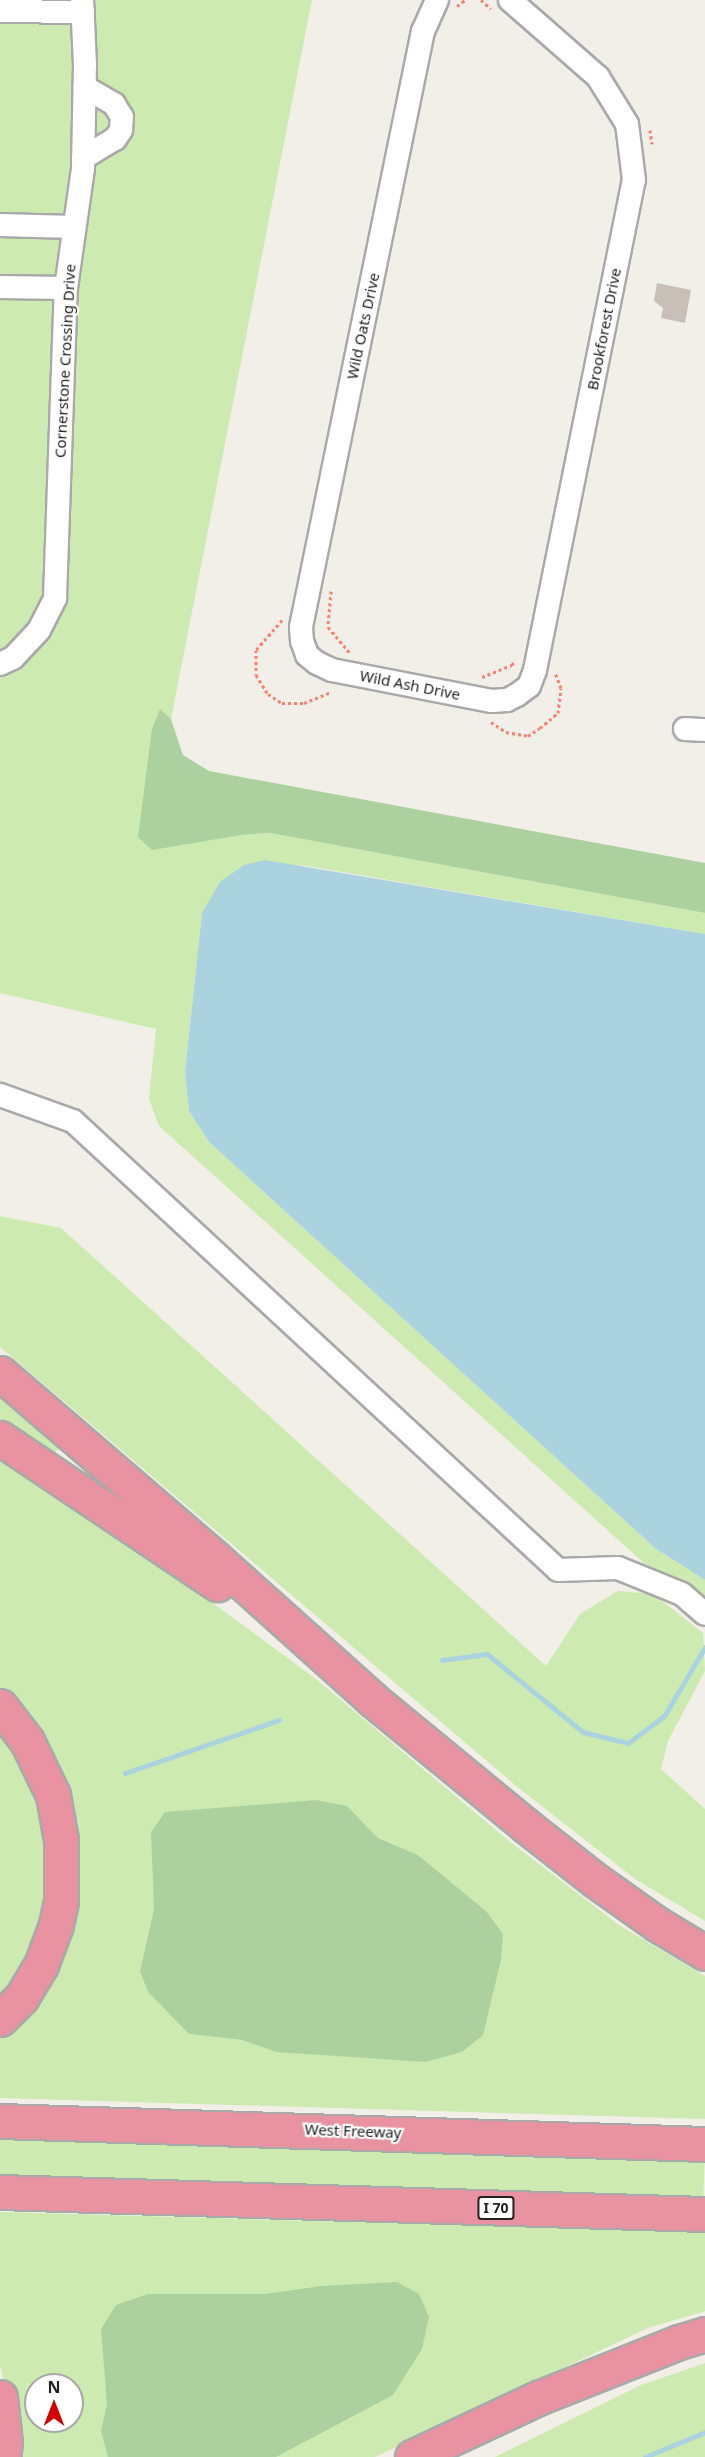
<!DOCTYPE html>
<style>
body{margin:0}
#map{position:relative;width:705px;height:2457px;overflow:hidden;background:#f2efe9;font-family:"Noto Sans",sans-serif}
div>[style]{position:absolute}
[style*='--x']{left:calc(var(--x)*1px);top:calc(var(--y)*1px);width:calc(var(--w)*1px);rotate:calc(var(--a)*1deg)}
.grass>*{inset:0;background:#cdebb0;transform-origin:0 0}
.forest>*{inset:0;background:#add19e}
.water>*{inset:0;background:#aad3df}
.stream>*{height:5px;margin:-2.5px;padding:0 2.5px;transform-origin:2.5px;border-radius:2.5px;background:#aad3df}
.building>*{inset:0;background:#c7bfb8}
.path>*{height:3px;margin-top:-1.5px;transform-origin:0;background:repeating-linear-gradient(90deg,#fa8072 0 3px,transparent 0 6px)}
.roads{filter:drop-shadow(2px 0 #a9a9a9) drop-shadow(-2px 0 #a9a9a9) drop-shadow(0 2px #a9a9a9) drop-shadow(0 -2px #a9a9a9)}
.minor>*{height:22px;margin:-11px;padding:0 11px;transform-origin:11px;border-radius:11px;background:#fff}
.highway>*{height:33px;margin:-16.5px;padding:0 16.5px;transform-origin:16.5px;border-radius:16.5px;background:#e892a2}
span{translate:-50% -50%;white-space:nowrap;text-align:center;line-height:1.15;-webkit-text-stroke:4.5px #fff;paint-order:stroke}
.shield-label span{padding:2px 4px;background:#fff;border:2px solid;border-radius:4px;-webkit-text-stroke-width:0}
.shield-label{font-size:14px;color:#222;font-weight:700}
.street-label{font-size:15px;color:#222}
.north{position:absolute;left:24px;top:2373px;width:60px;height:60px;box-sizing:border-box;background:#fff;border:2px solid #a7a7a7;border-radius:50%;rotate:0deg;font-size:16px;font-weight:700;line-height:24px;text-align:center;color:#222}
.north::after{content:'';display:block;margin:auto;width:21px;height:27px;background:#d40000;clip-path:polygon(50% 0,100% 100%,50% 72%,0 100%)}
</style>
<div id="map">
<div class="grass">
<i style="clip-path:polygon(0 0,312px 0,171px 719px,160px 709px,152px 729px,241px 835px,270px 833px,705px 913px,705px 934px,301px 865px,202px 913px,185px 1072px,189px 1111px,209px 1142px,655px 1548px,705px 1580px,705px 1596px,645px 1564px,159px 1126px,149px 1099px,156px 1029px,0 993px)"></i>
<i style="clip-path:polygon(0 1216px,61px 1228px,546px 1666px,580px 1614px,618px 1591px,653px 1594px,703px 1633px,705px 1671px,668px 1741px,661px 1769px,705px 1809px,705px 1921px,635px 1879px,521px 1790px,0 1347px)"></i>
<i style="clip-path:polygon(0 1394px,60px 1448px,54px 1453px,0 1421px)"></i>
<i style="clip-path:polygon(evenodd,0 1460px,175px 1575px,316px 1679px,509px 1841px,619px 1925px,705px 1976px,705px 2119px,0 2098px,0 2027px,71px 1855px,0 1691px,0 1460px,347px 1806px,378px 1838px,418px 1855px,486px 1911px,276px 2052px,242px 2040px,189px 2034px,140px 1971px,154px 1909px,347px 1806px)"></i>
<i style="clip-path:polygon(0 1725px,38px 1791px,49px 1840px,49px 1878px,34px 1939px,21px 1966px,0 1995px)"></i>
<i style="left:0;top:2138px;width:705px;height:37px;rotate:2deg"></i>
<i style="clip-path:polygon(evenodd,0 2212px,705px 2232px,705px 2311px,648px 2328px,375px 2457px,14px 2457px,15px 2416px,0 2367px,0 2212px,36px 2385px,72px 2385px,72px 2421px,36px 2421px,36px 2385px)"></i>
<i style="clip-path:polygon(705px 2363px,705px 2457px,495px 2457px,641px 2385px)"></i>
</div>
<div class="forest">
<i style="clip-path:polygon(160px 709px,171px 719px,183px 755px,209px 771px,705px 863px,705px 913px,270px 833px,241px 835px,152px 850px,138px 837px,152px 729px)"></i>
<i style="clip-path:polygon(316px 1800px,347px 1806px,378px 1838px,418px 1855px,486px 1911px,503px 1934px,501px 1960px,483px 2035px,462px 2052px,426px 2062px,276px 2052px,242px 2040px,189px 2034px,148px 1992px,140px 1971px,154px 1909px,151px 1832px,165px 1812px)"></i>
<i style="clip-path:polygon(397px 2282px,419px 2294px,429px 2317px,422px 2349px,393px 2395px,276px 2457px,108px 2457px,101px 2431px,107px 2404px,101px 2329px,116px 2305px,148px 2294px,265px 2294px,322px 2286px)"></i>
</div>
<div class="water">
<i style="clip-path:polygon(265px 860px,705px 934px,705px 1580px,655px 1548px,209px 1142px,189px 1111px,185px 1072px,202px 913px,220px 882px,244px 865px)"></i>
</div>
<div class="stream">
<i style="--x:442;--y:1660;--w:45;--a:-7.6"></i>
<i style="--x:487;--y:1654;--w:124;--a:39.1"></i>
<i style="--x:583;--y:1732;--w:46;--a:13.7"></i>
<i style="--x:628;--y:1743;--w:45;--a:-36.9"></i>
<i style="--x:664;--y:1716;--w:80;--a:-59.3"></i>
<i style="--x:125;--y:1773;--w:163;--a:-19"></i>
<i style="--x:645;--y:2457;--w:65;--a:-22.6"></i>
</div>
<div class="building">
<i style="clip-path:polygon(657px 283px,691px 290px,685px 323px,661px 318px,663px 308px,654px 301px)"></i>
</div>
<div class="path">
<i style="--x:481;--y:0;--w:13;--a:42"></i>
<i style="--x:457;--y:6;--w:10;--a:-37"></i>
<i style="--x:650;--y:130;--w:14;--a:82"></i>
<i style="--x:331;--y:591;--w:36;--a:95"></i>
<i style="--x:328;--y:627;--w:33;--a:50"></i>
<i style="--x:282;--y:620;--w:40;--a:131"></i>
<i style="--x:256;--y:650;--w:25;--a:90"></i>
<i style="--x:256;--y:675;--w:22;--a:58"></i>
<i style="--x:268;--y:694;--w:17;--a:33"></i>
<i style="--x:282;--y:703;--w:22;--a:0"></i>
<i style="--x:304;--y:703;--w:29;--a:-22"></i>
<i style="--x:482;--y:677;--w:32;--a:-22"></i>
<i style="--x:512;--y:665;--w:6;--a:-59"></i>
<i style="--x:491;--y:722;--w:18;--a:34"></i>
<i style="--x:506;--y:732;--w:22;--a:10"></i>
<i style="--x:528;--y:736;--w:14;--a:-34"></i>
<i style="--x:540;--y:728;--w:23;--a:-40"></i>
<i style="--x:558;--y:713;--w:25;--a:-83"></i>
<i style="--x:561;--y:688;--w:17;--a:-111"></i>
</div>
<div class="roads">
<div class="minor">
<i style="--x:437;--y:0;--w:34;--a:114"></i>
<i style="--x:423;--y:31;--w:608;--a:101.57"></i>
<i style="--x:301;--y:627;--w:14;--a:86"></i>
<i style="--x:302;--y:641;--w:15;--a:70"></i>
<i style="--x:307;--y:655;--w:13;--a:39"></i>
<i style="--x:317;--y:663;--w:17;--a:25"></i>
<i style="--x:332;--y:670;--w:163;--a:11"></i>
<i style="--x:492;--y:701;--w:15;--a:-4"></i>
<i style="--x:507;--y:700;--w:11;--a:-27"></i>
<i style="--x:517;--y:695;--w:15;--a:-37"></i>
<i style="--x:529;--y:686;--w:17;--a:-69"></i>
<i style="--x:535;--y:670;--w:500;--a:-78.6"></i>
<i style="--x:634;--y:180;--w:56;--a:-97.1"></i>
<i style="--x:627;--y:124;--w:55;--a:-121.7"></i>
<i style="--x:598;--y:77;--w:117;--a:-138.8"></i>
<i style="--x:0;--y:11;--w:83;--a:0.7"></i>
<i style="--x:83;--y:158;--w:37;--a:-31"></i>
<i style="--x:115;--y:139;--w:11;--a:-56"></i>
<i style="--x:121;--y:130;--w:13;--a:-86"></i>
<i style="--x:122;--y:117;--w:15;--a:-122"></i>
<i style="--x:114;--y:104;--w:34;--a:-150"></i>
<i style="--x:0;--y:225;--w:74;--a:1.5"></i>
<i style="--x:0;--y:287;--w:66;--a:0.9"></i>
<i style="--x:0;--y:664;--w:14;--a:-25"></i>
<i style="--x:13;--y:658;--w:38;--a:-47"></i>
<i style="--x:39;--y:630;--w:36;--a:-63"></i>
<i style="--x:55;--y:598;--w:310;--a:-88"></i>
<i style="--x:66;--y:288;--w:121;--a:-81.9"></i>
<i style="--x:83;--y:168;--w:103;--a:-88.9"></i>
<i style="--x:85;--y:65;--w:65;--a:-92.6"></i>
<i style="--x:685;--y:729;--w:20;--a:3"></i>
<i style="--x:0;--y:1095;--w:77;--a:19.6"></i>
<i style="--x:73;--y:1121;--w:661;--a:42.79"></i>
<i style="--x:558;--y:1570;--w:60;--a:-1.9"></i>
<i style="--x:618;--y:1568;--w:69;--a:22.1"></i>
<i style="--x:682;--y:1594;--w:30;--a:41"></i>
</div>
<div class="highway">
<i style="--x:0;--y:1373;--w:284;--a:40.7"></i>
<i style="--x:215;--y:1558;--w:212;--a:41.9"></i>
<i style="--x:373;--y:1700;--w:197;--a:39.4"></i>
<i style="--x:525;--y:1825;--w:89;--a:38.2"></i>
<i style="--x:595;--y:1880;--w:76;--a:35.4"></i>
<i style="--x:657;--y:1924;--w:56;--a:31.1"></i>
<i style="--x:0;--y:1438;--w:262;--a:33.9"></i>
<i style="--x:0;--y:1706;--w:44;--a:52.4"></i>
<i style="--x:27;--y:1741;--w:60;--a:64.3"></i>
<i style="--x:53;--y:1795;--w:46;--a:79.9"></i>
<i style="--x:61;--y:1840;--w:61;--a:90"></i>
<i style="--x:61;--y:1901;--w:25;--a:102"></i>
<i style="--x:56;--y:1925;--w:43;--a:110.6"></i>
<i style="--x:41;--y:1965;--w:37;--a:121"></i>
<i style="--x:22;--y:1997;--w:31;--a:135"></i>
<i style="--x:0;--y:2121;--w:705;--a:1.87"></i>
<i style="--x:0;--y:2192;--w:705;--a:1.79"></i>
<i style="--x:0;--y:2397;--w:46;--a:83.8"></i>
<i style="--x:5;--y:2443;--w:14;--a:98"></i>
<i style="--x:412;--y:2457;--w:139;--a:-25.1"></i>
<i style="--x:538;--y:2398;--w:152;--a:-21.7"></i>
<i style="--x:679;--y:2342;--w:27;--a:-17"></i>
</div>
</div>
<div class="shield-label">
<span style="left:496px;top:2208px">I 70</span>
</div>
<div class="street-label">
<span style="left:363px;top:326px;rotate:-78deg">Wild Oats Drive</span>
<span style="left:604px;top:329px;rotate:-79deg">Brookforest Drive</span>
<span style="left:65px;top:361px;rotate:-87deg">Cornerstone Crossing Drive</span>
<span style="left:410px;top:685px;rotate:11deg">Wild Ash Drive</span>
<span style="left:353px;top:2131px;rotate:2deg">West Freeway</span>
</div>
<div class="north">N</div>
</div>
